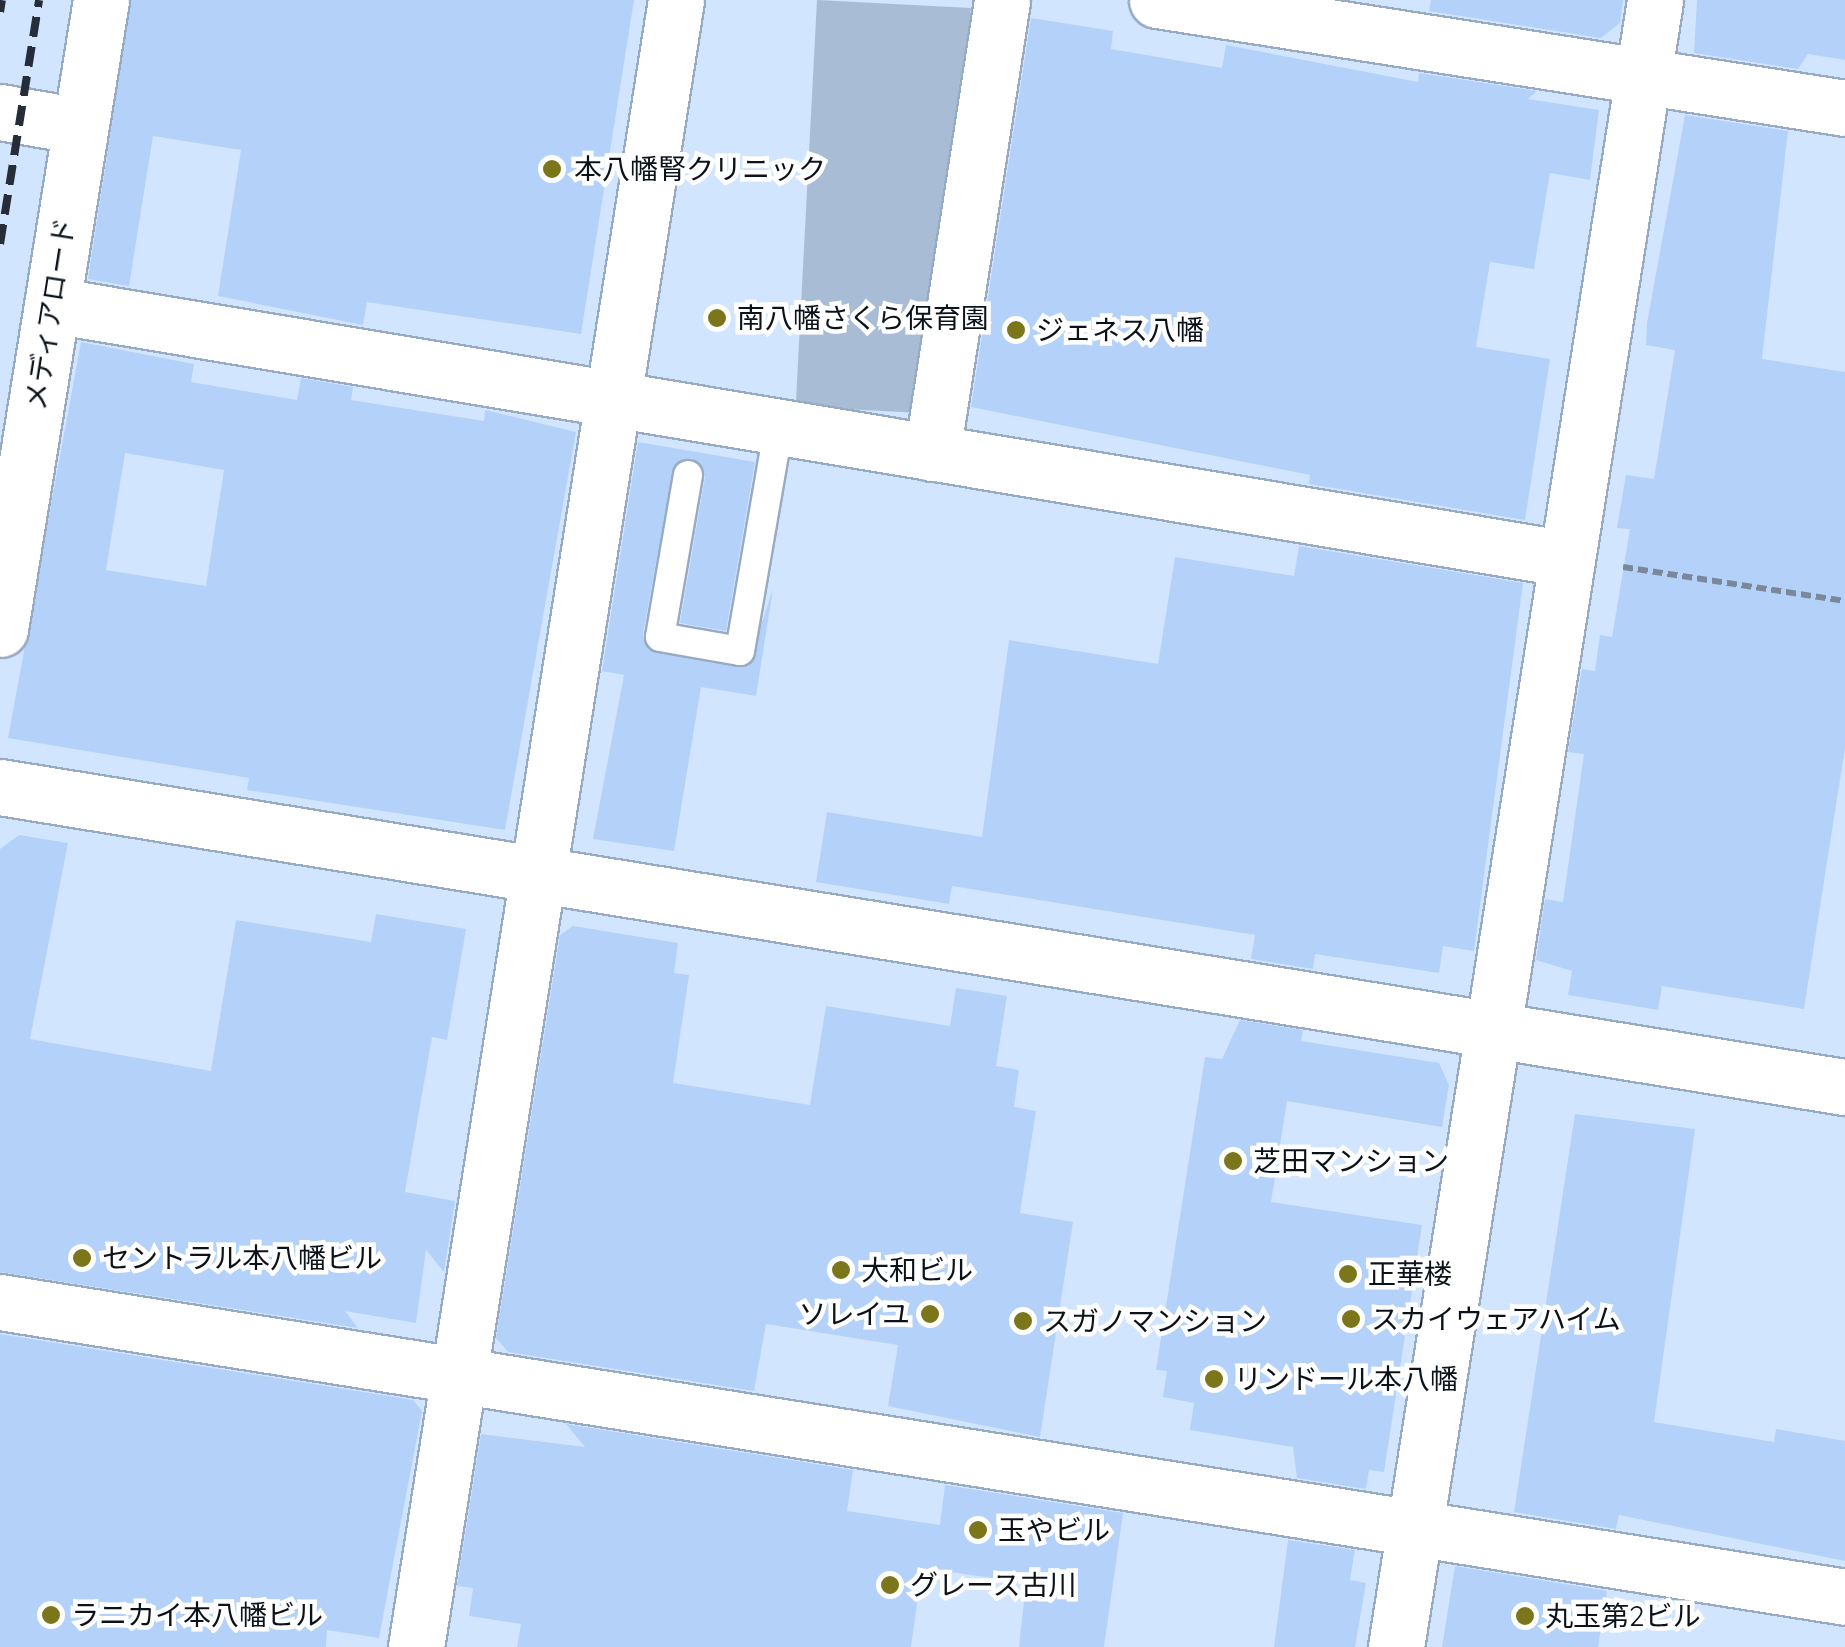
<!DOCTYPE html>
<meta charset="utf-8">
<style>
body{margin:0}
#map{position:relative;width:1845px;height:1647px;overflow:hidden;background:#d2e5ff;font-family:Quicksand,"Noto Sans JP",sans-serif}
div>[style]{position:absolute}
[style*='--x']{left:calc(var(--x)*1px);top:calc(var(--y)*1px);width:calc(var(--w)*1px);rotate:calc(var(--a)*1deg)}
.green>*{inset:0;background:#a9bcd6;transform-origin:0 0}
.building>*{inset:0;background:#b4d2f9}
.path>*{height:6px;margin-top:-3px;transform-origin:0;background:repeating-linear-gradient(90deg,#7a889a 0 10px,transparent 0 15px)}
.roads{filter:drop-shadow(2px 0 #98abc3) drop-shadow(-2px 0 #98abc3) drop-shadow(0 2px #98abc3) drop-shadow(0 -2px #98abc3)}
.service>*{height:28px;margin:-14px;padding:0 14px;transform-origin:14px;border-radius:14px;background:#fff}
.minor>*{height:55px;margin:-27.5px;padding:0 27.5px;transform-origin:27.5px;border-radius:27.5px;background:#fff}
.tertiary>*{height:55px;margin:-27.5px;padding:0 27.5px;transform-origin:27.5px;border-radius:27.5px;background:#fff}
.rail>*{height:8px;margin-top:-4px;transform-origin:0;background:repeating-linear-gradient(90deg,#252e38 0 20px,transparent 0 30px)}
.dots>*{width:28px;height:28px;translate:-50% -50%;box-sizing:border-box;border:5px solid #fff;border-radius:50%}
span{translate:-50% -50%;white-space:nowrap;text-align:center;line-height:1.15;-webkit-text-stroke:9px #fff;paint-order:stroke}
.poi-label{font-size:28px;color:#0b121a}
.left{translate:0 -50%;text-align:left}
.right{translate:-100% -50%;text-align:right}
.street-label{font-size:28px;color:#0b121a}
</style>
<div id="map">
<div class="green">
<i style="left:817px;top:0;width:154px;height:407px;rotate:3deg"></i>
</div>
<div class="building">
<i style="clip-path:polygon(131px 0,634px 0,581px 334px,367px 302px,363px 325px,218px 296px,241px 150px,153px 136px,129px 286px,88px 279px)"></i>
<i style="clip-path:polygon(1431px 0,1623px 0,1620px 23px,1601px 38px,1429px 11px)"></i>
<i style="clip-path:polygon(1697px 0,1845px 0,1845px 60px,1808px 54px,1798px 69px,1694px 53px)"></i>
<i style="clip-path:polygon(1031px 18px,1113px 31px,1111px 49px,1222px 68px,1226px 45px,1418px 82px,1419px 73px,1537px 91px,1528px 99px,1599px 110px,1590px 180px,1550px 173px,1534px 269px,1490px 262px,1476px 347px,1550px 359px,1525px 520px,1309px 484px,1310px 475px,971px 407px)"></i>
<i style="clip-path:polygon(1685px 115px,1788px 131px,1762px 359px,1845px 372px,1845px 748px,1804px 1009px,1662px 986px,1658px 1010px,1568px 995px,1572px 971px,1536px 960px,1545px 899px,1563px 902px,1584px 754px,1568px 752px,1582px 669px,1595px 671px,1600px 635px,1612px 637px,1630px 529px,1617px 528px,1626px 475px,1654px 479px,1675px 350px,1646px 345px,1647px 323px)"></i>
<i style="clip-path:polygon(evenodd,81px 342px,194px 364px,191px 382px,297px 400px,301px 378px,353px 387px,351px 400px,484px 421px,485px 410px,576px 432px,505px 830px,247px 790px,249px 778px,8px 738px,81px 342px,125px 453px,224px 470px,206px 586px,106px 570px,125px 453px)"></i>
<i style="clip-path:polygon(638px 442px,755px 462px,726px 631px,680px 623px,705px 477px,692px 458px,674px 465px,643px 634px,648px 650px,747px 667px,773px 589px,756px 696px,701px 687px,674px 851px,593px 839px,624px 675px,602px 671px)"></i>
<i style="clip-path:polygon(1299px 546px,1523px 583px,1474px 951px,1443px 946px,1439px 973px,1315px 954px,1313px 969px,1251px 959px,1255px 935px,952px 886px,949px 904px,816px 882px,827px 812px,982px 837px,1009px 640px,1158px 664px,1175px 557px,1294px 576px)"></i>
<i style="clip-path:polygon(19px 835px,68px 843px,30px 1039px,211px 1071px,236px 920px,371px 942px,376px 914px,466px 929px,447px 1040px,432px 1037px,405px 1192px,455px 1201px,444px 1272px,426px 1250px,416px 1323px,345px 1311px,358px 1328px,0 1272px,0 849px)"></i>
<i style="clip-path:polygon(573px 926px,678px 943px,674px 973px,689px 975px,673px 1083px,810px 1105px,826px 1006px,950px 1026px,956px 988px,1007px 996px,996px 1066px,1019px 1070px,1014px 1107px,1036px 1111px,1020px 1213px,1073px 1222px,1040px 1437px,888px 1406px,898px 1345px,766px 1324px,754px 1391px,508px 1352px,496px 1338px,560px 935px)"></i>
<i style="clip-path:polygon(1240px 1020px,1303px 1030px,1301px 1041px,1439px 1063px,1449px 1085px,1442px 1127px,1287px 1101px,1271px 1202px,1422px 1225px,1384px 1472px,1369px 1470px,1366px 1489px,1297px 1478px,1293px 1447px,1190px 1430px,1194px 1403px,1163px 1397px,1167px 1371px,1156px 1370px,1205px 1057px,1222px 1059px)"></i>
<i style="clip-path:polygon(1575px 1114px,1695px 1129px,1654px 1422px,1774px 1442px,1776px 1429px,1845px 1441px,1845px 1561px,1619px 1515px,1616px 1529px,1514px 1512px)"></i>
<i style="clip-path:polygon(0 1334px,413px 1400px,422px 1411px,379px 1638px,327px 1630px,326px 1647px,0 1647px)"></i>
<i style="clip-path:polygon(566px 1424px,853px 1470px,847px 1511px,940px 1525px,945px 1485px,1123px 1513px,1104px 1647px,1019px 1647px,1026px 1583px,922px 1568px,911px 1647px,517px 1647px,521px 1624px,469px 1616px,473px 1588px,457px 1586px,481px 1434px,585px 1447px)"></i>
<i style="clip-path:polygon(1288px 1540px,1355px 1550px,1350px 1580px,1366px 1583px,1355px 1647px,1274px 1647px)"></i>
<i style="clip-path:polygon(1455px 1566px,1607px 1591px,1598px 1647px,1442px 1647px)"></i>
</div>
<div class="path">
<i style="--x:1623;--y:567;--w:225;--a:8.7"></i>
</div>
<div class="roads">
<div class="service">
<i style="--x:688;--y:475;--w:164;--a:99.8"></i>
<i style="--x:660;--y:637;--w:81;--a:9.9"></i>
<i style="--x:740;--y:651;--w:223;--a:-80.2"></i>
</div>
<div class="minor">
<i style="--x:1157;--y:0;--w:696;--a:8.92"></i>
<i style="--x:0;--y:112;--w:81;--a:9.9"></i>
<i style="--x:52;--y:305;--w:1531;--a:9.51"></i>
<i style="--x:932;--y:453;--w:458;--a:-81.2"></i>
<i style="--x:0;--y:629;--w:637;--a:-80.88"></i>
<i style="--x:0;--y:787;--w:1869;--a:9.24"></i>
<i style="--x:0;--y:1302;--w:1868;--a:9.08"></i>
<i style="--x:416;--y:1647;--w:1667;--a:-81.03"></i>
</div>
<div class="tertiary">
<i style="--x:1396;--y:1647;--w:1667;--a:-81.06"></i>
</div>
</div>
<div class="rail">
<i style="--x:0;--y:12;--w:12;--a:-81"></i>
<i style="--x:0;--y:244;--w:247;--a:-80.9"></i>
</div>
<div class="dots">
<i style="left:552px;top:169px;background:#7c761b"></i>
<i style="left:717px;top:318px;background:#7c761b"></i>
<i style="left:1016px;top:330px;background:#7c761b"></i>
<i style="left:1233px;top:1161px;background:#7c761b"></i>
<i style="left:82px;top:1258px;background:#7c761b"></i>
<i style="left:841px;top:1270px;background:#7c761b"></i>
<i style="left:1348px;top:1274px;background:#7c761b"></i>
<i style="left:930px;top:1314px;background:#7c761b"></i>
<i style="left:1351px;top:1319px;background:#7c761b"></i>
<i style="left:1023px;top:1321px;background:#7c761b"></i>
<i style="left:1214px;top:1379px;background:#7c761b"></i>
<i style="left:978px;top:1530px;background:#7c761b"></i>
<i style="left:890px;top:1585px;background:#7c761b"></i>
<i style="left:51px;top:1615px;background:#7c761b"></i>
<i style="left:1525px;top:1616px;background:#7c761b"></i>
</div>
<div class="poi-label">
<span class="left" style="left:574px;top:169px">本八幡腎クリニック</span>
<span class="left" style="left:737px;top:318px">南八幡さくら保育園</span>
<span class="left" style="left:1036px;top:330px">ジェネス八幡</span>
<span class="left" style="left:1253px;top:1161px">芝田マンション</span>
<span class="left" style="left:102px;top:1258px">セントラル本八幡ビル</span>
<span class="left" style="left:861px;top:1270px">大和ビル</span>
<span class="left" style="left:1368px;top:1274px">正華楼</span>
<span class="right" style="left:910px;top:1314px">ソレイユ</span>
<span class="left" style="left:1371px;top:1319px">スカイウェアハイム</span>
<span class="left" style="left:1043px;top:1321px">スガノマンション</span>
<span class="left" style="left:1234px;top:1379px">リンドール本八幡</span>
<span class="left" style="left:998px;top:1530px">玉やビル</span>
<span class="left" style="left:910px;top:1585px">グレース古川</span>
<span class="left" style="left:71px;top:1615px">ラニカイ本八幡ビル</span>
<span class="left" style="left:1545px;top:1616px">丸玉第2ビル</span>
</div>
<div class="street-label">
<span style="left:50px;top:314px;rotate:-81deg">メディアロード</span>
</div>
</div>
